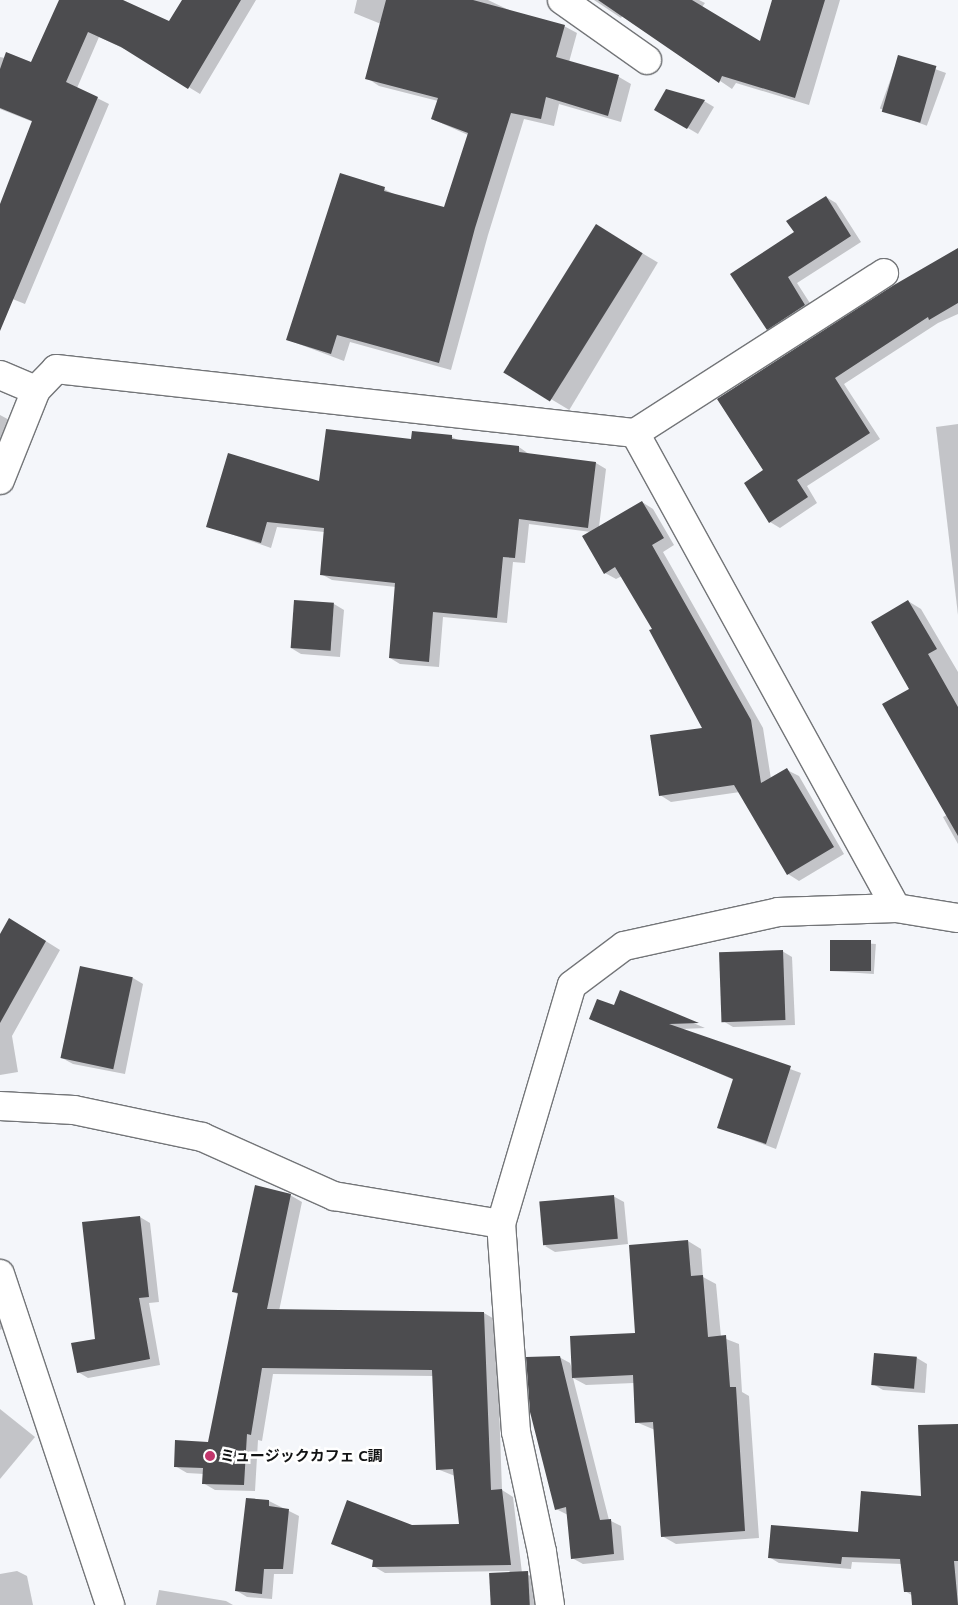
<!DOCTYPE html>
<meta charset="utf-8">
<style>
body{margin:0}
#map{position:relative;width:958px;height:1605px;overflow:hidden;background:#f4f6fa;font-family:Ubuntu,"Noto Sans JP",sans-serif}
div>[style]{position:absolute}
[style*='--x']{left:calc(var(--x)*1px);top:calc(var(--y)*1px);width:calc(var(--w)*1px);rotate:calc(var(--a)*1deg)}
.shadow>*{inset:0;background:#0003;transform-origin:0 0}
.building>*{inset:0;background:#4c4c4f;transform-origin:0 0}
.roads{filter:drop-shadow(1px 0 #737578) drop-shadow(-1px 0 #737578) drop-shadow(0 1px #737578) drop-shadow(0 -1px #737578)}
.minor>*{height:28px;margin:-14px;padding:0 14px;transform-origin:14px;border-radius:14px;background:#fff}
.tertiary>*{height:28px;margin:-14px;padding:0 14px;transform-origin:14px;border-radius:14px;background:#fff}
.dots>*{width:14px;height:14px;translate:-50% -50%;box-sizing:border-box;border:2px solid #fff;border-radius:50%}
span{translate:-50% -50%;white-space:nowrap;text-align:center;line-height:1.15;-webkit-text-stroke:5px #fff;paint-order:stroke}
.poi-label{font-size:15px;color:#121314;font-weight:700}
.left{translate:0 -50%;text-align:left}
</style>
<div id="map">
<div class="shadow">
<i style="clip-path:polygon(60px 0,120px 0,170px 22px,183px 0,256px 0,200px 94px,131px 52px,99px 37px,77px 88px,109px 104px,25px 304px,0 294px,0 208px,33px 122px,0 109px,0 57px,31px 63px)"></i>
<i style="clip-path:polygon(357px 0,488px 0,513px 12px,564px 26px,577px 33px,569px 62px,619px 77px,631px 84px,621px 122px,559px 104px,554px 126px,524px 119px,488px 235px,451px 370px,350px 342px,344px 361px,288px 340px,384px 189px,396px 195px,445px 209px,468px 135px,432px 119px,438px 101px,379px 86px,367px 78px,381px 24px,354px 13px)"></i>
<i style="clip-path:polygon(594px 0,699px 0,705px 3px,702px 7px,761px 43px,774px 0,840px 0,809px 105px,736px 83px,732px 89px,623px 15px,621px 18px)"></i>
<i style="left:899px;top:56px;width:50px;height:56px;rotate:20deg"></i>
<i style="clip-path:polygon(704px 101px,714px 107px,698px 134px,656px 109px)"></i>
<i style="clip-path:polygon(826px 197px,836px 203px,861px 242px,797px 283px,815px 311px,778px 335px,767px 329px,796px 233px)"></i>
<i style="left:597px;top:226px;width:71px;height:172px;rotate:31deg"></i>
<i style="clip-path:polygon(958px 253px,958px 314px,938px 323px,844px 384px,880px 439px,807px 486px,817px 503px,780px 528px,770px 522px,764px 471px,718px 400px)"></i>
<i style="clip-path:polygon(0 415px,15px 423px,0 456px)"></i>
<i style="clip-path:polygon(958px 424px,958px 615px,936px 427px)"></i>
<i style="clip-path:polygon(452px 437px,458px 440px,519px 447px,529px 454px,596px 463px,606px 469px,599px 527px,642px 502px,653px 509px,674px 545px,663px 552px,763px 728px,771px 779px,787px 770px,799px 776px,844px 854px,799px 881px,788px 874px,740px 792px,671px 802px,660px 795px,704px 729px,653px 629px,622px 576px,616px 579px,605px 573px,591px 532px,529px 524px,525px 563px,513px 562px,507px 623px,443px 617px,439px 667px,400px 664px,390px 658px,396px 587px,332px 580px,321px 574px,324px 532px,277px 527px,271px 548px,208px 526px,320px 482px,412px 440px)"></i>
<i style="clip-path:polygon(908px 601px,921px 609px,958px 672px,958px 844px,943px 817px,947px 815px,911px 689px)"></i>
<i style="clip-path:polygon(334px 604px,344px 610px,340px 657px,301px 654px,291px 648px)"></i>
<i style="clip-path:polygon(25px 928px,60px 950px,12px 1036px,18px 1072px,0 1075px,0 936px)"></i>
<i style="left:832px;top:941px;width:44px;height:30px;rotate:4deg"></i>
<i style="clip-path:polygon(782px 951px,792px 957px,795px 1025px,733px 1027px,723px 1021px)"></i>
<i style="clip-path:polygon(133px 978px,143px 984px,125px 1074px,73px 1064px,62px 1058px)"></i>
<i style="clip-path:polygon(621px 992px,705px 1028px,681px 1029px,801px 1073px,776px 1149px,718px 1127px,734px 1080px,591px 1018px,615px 1007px)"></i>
<i style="clip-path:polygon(290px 1195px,302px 1202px,279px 1311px,484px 1313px,496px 1320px,502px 1490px,513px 1497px,522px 1573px,537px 1578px,538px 1605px,492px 1605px,510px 1571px,385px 1573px,373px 1566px,374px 1561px,332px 1543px,412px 1526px,461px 1525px,455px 1476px,437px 1469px,433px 1376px,273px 1374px,262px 1441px,258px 1440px,255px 1491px,215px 1490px,203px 1483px,204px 1474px,187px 1473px,175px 1466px,209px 1444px,239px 1295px,234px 1292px)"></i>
<i style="clip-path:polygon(613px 1196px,624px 1202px,628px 1244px,555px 1252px,545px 1246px)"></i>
<i style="clip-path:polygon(140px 1217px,150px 1223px,159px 1302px,149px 1303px,160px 1365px,88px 1378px,78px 1372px,97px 1340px)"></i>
<i style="clip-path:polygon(688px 1241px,701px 1249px,703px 1277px,716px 1284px,721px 1337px,739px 1344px,742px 1392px,749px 1396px,759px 1538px,676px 1544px,662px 1536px,655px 1430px,636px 1422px,634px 1383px,586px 1385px,573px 1378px,609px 1520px,621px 1526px,624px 1560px,583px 1564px,572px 1558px,568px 1515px,556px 1509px,559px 1357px,570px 1363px,572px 1369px,637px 1334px)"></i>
<i style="clip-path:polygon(0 1320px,3px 1328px,0 1330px)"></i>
<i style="clip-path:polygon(875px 1355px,917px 1358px,927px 1364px,925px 1393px,883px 1390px,873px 1384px)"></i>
<i style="clip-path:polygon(0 1409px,35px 1437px,0 1479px)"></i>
<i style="clip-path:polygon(958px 1425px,958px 1605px,914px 1605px,913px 1596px,905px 1591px,902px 1564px,852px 1562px,851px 1569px,779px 1563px,769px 1557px,859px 1534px,922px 1497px)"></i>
<i style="clip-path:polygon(247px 1499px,269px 1501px,299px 1516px,293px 1574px,274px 1574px,272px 1599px,247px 1597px,237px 1591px)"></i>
<i style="clip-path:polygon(17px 1571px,27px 1576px,33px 1605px,0 1605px,0 1574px)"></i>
<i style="clip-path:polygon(159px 1590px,226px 1601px,233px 1605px,156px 1605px)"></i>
</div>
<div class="building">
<i style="clip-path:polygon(59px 0,123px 0,169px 21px,182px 0,241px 0,188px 89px,121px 47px,88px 32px,66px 82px,98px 97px,0 331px,0 204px,32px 121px,0 108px,0 69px,6px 52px,31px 62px)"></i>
<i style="clip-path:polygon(386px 0,473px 0,565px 25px,556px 57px,619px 75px,608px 116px,546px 97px,541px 119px,511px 113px,475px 228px,439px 363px,337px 335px,331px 354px,286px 340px,340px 173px,385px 187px,384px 191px,444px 207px,468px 133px,431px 119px,438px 98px,365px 79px)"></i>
<i style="clip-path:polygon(598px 0,692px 0,760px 41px,772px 0,825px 0,795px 98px,722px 76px,719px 83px)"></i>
<i style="left:898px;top:55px;width:40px;height:59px;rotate:16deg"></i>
<i style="clip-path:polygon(666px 89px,705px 100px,687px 129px,654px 110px)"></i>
<i style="clip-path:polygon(826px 196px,851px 236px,788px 277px,805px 305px,767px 330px,730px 274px,794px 232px,786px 221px)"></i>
<i style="left:596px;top:224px;width:55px;height:175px;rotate:32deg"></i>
<i style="clip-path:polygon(958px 248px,958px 303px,929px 320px,928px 317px,835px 378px,870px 433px,797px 480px,808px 497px,769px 523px,744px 483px,763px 470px,717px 399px,894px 285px)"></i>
<i style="clip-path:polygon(326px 429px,411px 439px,412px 431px,452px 435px,452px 439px,519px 446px,519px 452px,596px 462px,588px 528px,519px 519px,515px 558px,503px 557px,497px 618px,433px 612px,429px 662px,389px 658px,395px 583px,320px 575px,324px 528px,267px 522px,261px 543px,206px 527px,228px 453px,319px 481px)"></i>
<i style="clip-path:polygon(642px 501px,664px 538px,652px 545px,751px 720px,761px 783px,787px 768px,834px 847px,787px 875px,734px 785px,659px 796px,650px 735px,702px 728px,649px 630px,652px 629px,615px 567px,604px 574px,582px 536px)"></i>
<i style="left:294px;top:600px;width:40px;height:48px;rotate:4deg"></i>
<i style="clip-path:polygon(908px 600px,937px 649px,928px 654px,958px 707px,958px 836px,882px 704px,909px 689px,871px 622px)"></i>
<i style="clip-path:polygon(9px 918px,46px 941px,0 1023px,0 934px)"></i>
<i style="left:830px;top:940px;width:41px;height:31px"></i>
<i style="left:783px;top:950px;width:70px;height:64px;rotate:88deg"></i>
<i style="left:80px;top:966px;width:54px;height:94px;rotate:12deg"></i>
<i style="clip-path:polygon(620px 990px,699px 1023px,669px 1024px,791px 1066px,766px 1144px,717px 1128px,733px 1079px,589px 1019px,597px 999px,614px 1005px)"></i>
<i style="clip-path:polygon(255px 1185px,291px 1194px,267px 1309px,484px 1312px,491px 1490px,502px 1489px,511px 1565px,372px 1567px,373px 1560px,331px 1544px,347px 1500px,412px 1525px,459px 1524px,453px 1469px,436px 1470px,432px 1370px,262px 1368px,251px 1435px,247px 1434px,244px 1485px,202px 1484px,203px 1468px,174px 1467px,175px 1440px,208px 1442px,238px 1293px,232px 1292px)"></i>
<i style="left:614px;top:1195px;width:44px;height:75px;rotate:85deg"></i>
<i style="clip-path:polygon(140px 1216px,149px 1297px,139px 1298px,150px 1359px,77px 1373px,71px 1343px,95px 1339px,82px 1222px)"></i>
<i style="clip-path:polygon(688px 1240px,691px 1276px,703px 1275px,708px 1337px,726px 1335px,730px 1387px,736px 1387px,745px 1531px,661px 1537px,653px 1422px,635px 1423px,633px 1375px,572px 1378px,570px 1336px,635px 1333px,629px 1245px)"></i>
<i style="left:874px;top:1353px;width:43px;height:32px;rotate:5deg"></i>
<i style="clip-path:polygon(560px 1356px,600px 1520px,611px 1519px,614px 1554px,571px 1559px,566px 1507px,555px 1510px,530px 1412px,526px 1357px)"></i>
<i style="clip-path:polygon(958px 1424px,958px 1561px,954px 1561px,958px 1605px,912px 1605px,911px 1592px,904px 1592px,900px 1559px,842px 1557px,841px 1564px,768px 1558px,771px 1525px,858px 1532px,861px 1491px,921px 1496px,918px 1425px)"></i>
<i style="clip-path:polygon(246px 1498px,269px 1500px,269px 1506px,289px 1509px,283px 1569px,264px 1569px,262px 1594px,235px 1591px)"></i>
<i style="left:528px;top:1571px;width:34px;height:39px;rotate:87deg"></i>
</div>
<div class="roads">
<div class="minor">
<i style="--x:562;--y:0;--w:104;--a:35.2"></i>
<i style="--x:0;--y:375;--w:39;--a:23"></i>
<i style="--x:36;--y:390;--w:29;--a:-46"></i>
<i style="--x:56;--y:369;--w:583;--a:6.31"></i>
<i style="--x:635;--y:433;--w:542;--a:61.21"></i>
<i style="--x:635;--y:433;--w:296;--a:-32.7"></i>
<i style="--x:0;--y:480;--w:97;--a:-68.2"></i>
<i style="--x:0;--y:1106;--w:74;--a:3.1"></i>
<i style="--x:74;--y:1110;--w:131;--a:11.9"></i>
<i style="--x:202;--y:1137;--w:145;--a:24.1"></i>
<i style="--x:334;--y:1196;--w:169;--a:9.5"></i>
<i style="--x:550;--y:1605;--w:54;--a:-98.6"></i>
<i style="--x:542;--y:1552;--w:123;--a:-102.2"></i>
<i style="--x:516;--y:1432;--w:209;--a:-94.1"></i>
<i style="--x:501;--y:1224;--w:249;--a:-73.5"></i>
<i style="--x:572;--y:985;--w:65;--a:-36.9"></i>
<i style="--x:624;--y:946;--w:158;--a:-12.4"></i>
<i style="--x:778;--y:912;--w:118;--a:-1.9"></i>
<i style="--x:896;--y:908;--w:63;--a:9.2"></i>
</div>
<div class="tertiary">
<i style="--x:0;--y:1274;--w:349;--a:71.6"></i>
</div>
</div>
<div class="dots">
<i style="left:210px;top:1456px;background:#c2366c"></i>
</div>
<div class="poi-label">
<span class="left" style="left:220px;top:1456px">ミュージックカフェ C調</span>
</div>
</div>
